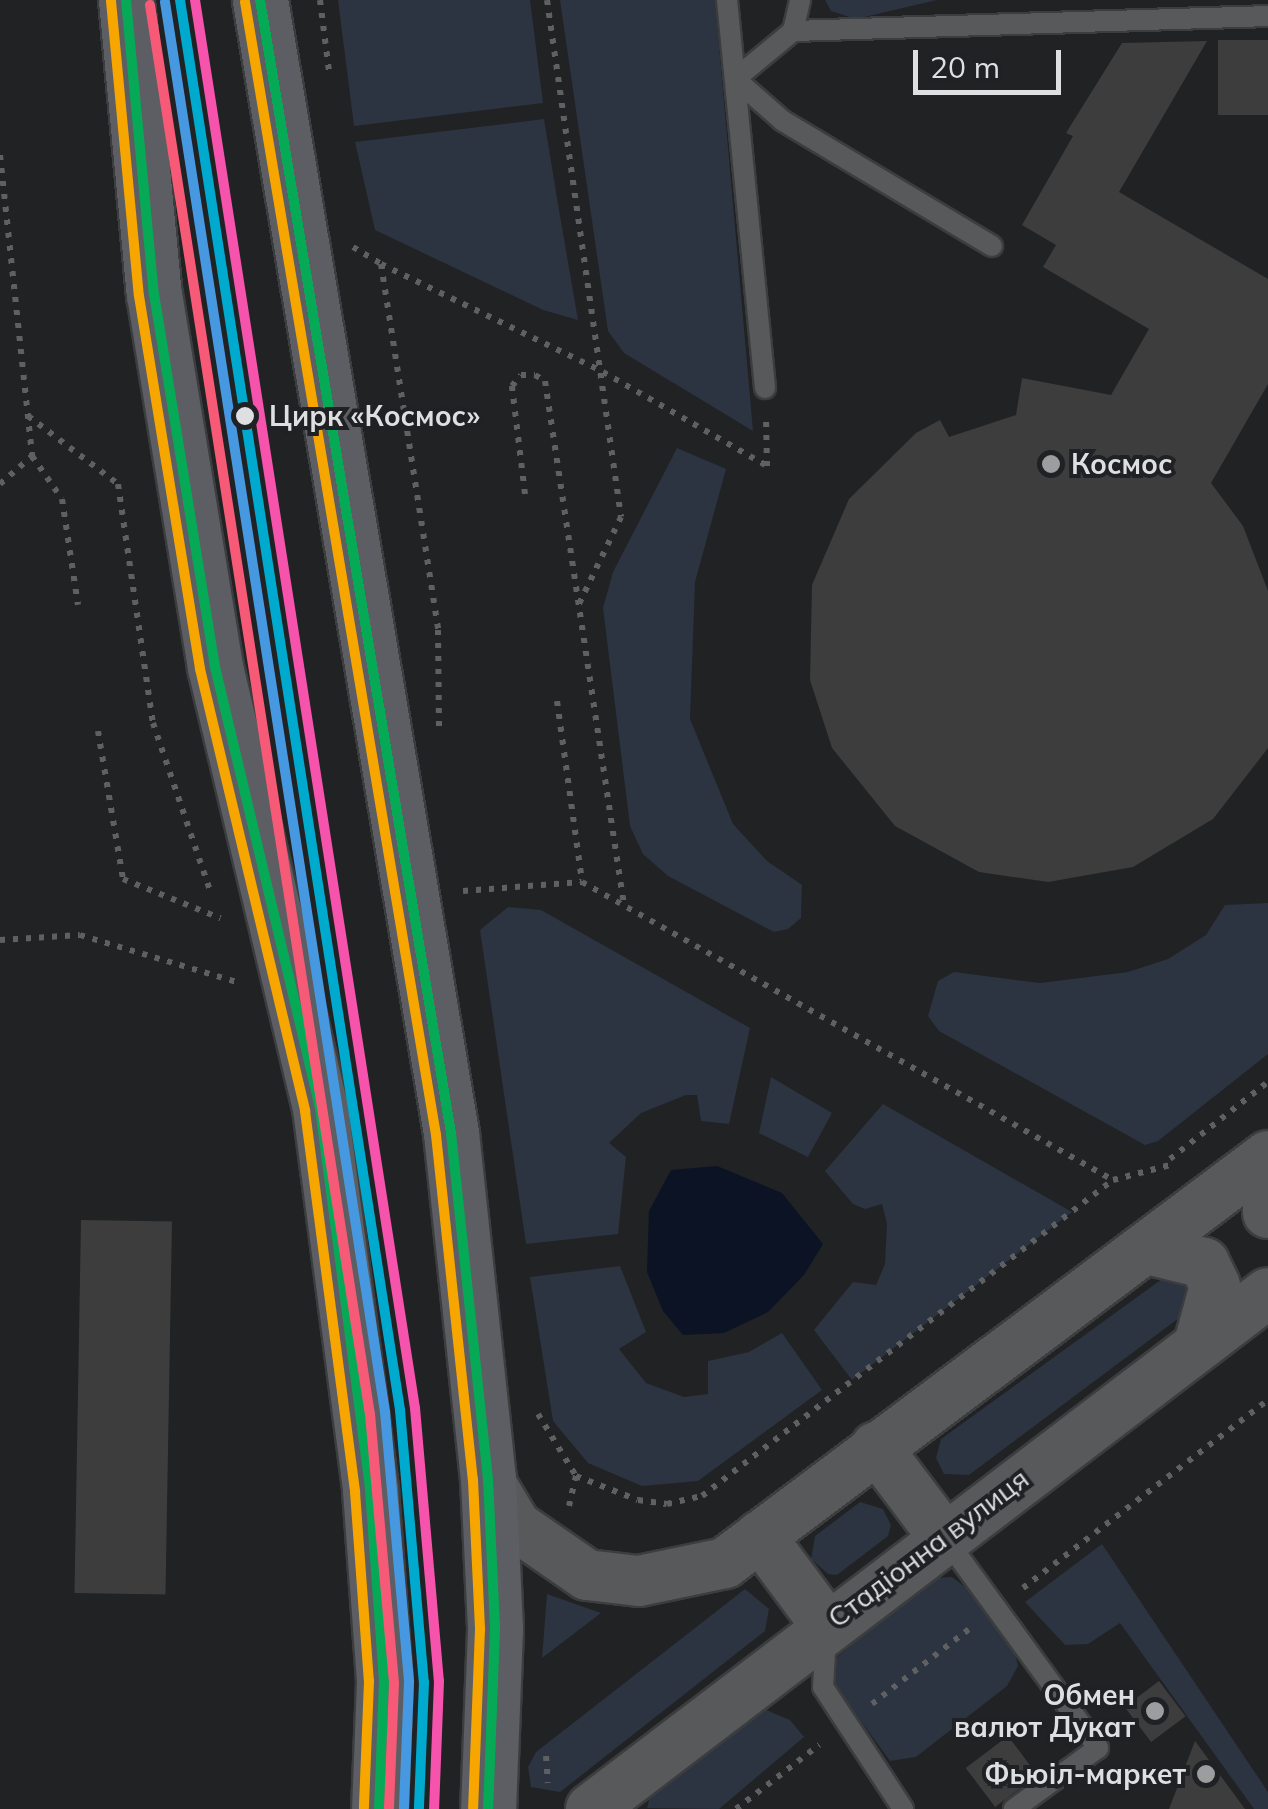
<!DOCTYPE html>
<meta charset="utf-8">
<style>
body{margin:0}
#map{position:relative;width:1268px;height:1809px;overflow:hidden;background:#212223;font-family:Mulish,sans-serif}
div>[style]{position:absolute}
[style*='--x']{left:calc(var(--x)*1px);top:calc(var(--y)*1px);width:calc(var(--w)*1px);rotate:calc(var(--a)*1deg)}
.green>*{inset:0;background:#2c3341}
.water>*{inset:0;background:#0b1324}
.building>*{inset:0;background:#3d3d3d;transform-origin:0 0}
.path>*{height:6px;margin-top:-3px;transform-origin:0;background:repeating-linear-gradient(90deg,#5f6061 0 5px,transparent 0 13px)}
.roads{filter:drop-shadow(2px 0 #3c3d3f) drop-shadow(-2px 0 #3c3d3f) drop-shadow(0 2px #3c3d3f) drop-shadow(0 -2px #3c3d3f)}
.service>*{height:20px;margin:-10px;padding:0 10px;transform-origin:10px;border-radius:10px;background:#58595a}
.tertiary>*{height:50px;margin:-25px;padding:0 25px;transform-origin:25px;border-radius:25px;background:#58595a}
.primary>*{height:55px;margin:-27.5px;padding:0 27.5px;transform-origin:27.5px;border-radius:27.5px;background:#5c5e63}
.bus-1>*{height:10px;margin:-5px;padding:0 5px;transform-origin:5px;border-radius:5px;background:#06aa56}
.bus-2>*{height:10px;margin:-5px;padding:0 5px;transform-origin:5px;border-radius:5px;background:#f7a600}
.tram-1>*{height:10px;margin:-5px;padding:0 5px;transform-origin:5px;border-radius:5px;background:#00a9ce}
.tram-2>*{height:10px;margin:-5px;padding:0 5px;transform-origin:5px;border-radius:5px;background:#4699e1}
.tram-3>*{height:10px;margin:-5px;padding:0 5px;transform-origin:5px;border-radius:5px;background:#f653ac}
.tram-4>*{height:10px;margin:-5px;padding:0 5px;transform-origin:5px;border-radius:5px;background:#f75a77}
.dots>*{width:28px;height:28px;translate:-50% -50%;box-sizing:border-box;border:5px solid #202124;border-radius:50%}
span{translate:-50% -50%;white-space:nowrap;text-align:center;line-height:1.15;-webkit-text-stroke:8px #202124;paint-order:stroke}
.stop-label{font-size:28px;color:#dedfe1;font-weight:700}
.left{translate:0 -50%;text-align:left}
.poi-label{font-size:28px;color:#dedfe1;font-weight:700}
.right{translate:-100% -50%;text-align:right}
.street-label{font-size:28px;color:#dedfe1}
.scale{position:absolute;left:913px;top:50px;width:148px;height:45px;box-sizing:border-box;border:5px solid #dedfe1;border-top:0;padding-left:12px;font-size:30px;line-height:35px;white-space:nowrap;color:#dedfe1;-webkit-text-stroke:8px #202124;paint-order:stroke}
</style>
<div id="map">
<div class="green">
<i style="clip-path:polygon(338px 0,530px 0,543px 103px,354px 126px)"></i>
<i style="clip-path:polygon(560px 0,715px 0,753px 431px,624px 353px,608px 331px)"></i>
<i style="clip-path:polygon(825px 0,937px 0,856px 19px,831px 11px)"></i>
<i style="clip-path:polygon(544px 119px,559px 210px,578px 320px,543px 310px,375px 230px,355px 142px)"></i>
<i style="clip-path:polygon(677px 448px,726px 469px,695px 582px,690px 719px,733px 824px,767px 861px,802px 885px,801px 918px,788px 929px,774px 932px,668px 876px,643px 854px,630px 826px,603px 608px,613px 572px)"></i>
<i style="clip-path:polygon(1268px 903px,1268px 1054px,1158px 1141px,1145px 1145px,939px 1031px,928px 1016px,938px 981px,954px 972px,1040px 983px,1128px 972px,1168px 959px,1206px 935px,1225px 905px)"></i>
<i style="clip-path:polygon(508px 907px,541px 910px,750px 1028px,729px 1124px,701px 1121px,697px 1095px,686px 1095px,641px 1113px,609px 1143px,626px 1157px,618px 1234px,526px 1244px,480px 930px)"></i>
<i style="clip-path:polygon(771px 1077px,832px 1113px,808px 1157px,759px 1133px)"></i>
<i style="clip-path:polygon(883px 1104px,1072px 1212px,852px 1380px,814px 1330px,853px 1282px,876px 1285px,885px 1264px,887px 1224px,882px 1204px,865px 1209px,853px 1204px,825px 1171px)"></i>
<i style="clip-path:polygon(620px 1266px,646px 1332px,619px 1349px,646px 1383px,684px 1397px,708px 1394px,708px 1361px,749px 1352px,782px 1333px,822px 1390px,698px 1481px,642px 1486px,588px 1463px,553px 1421px,530px 1277px)"></i>
<i style="clip-path:polygon(1174px 1276px,1191px 1285px,1191px 1304px,1179px 1318px,969px 1475px,944px 1474px,936px 1458px,941px 1439px,1162px 1279px)"></i>
<i style="clip-path:polygon(860px 1502px,883px 1509px,891px 1525px,888px 1536px,837px 1575px,828px 1574px,811px 1559px,815px 1536px)"></i>
<i style="clip-path:polygon(1102px 1544px,1268px 1792px,1268px 1809px,1254px 1809px,1120px 1623px,1088px 1644px,1065px 1645px,1025px 1602px)"></i>
<i style="clip-path:polygon(952px 1577px,981px 1599px,1013px 1645px,1018px 1666px,1007px 1686px,916px 1757px,890px 1761px,830px 1679px,830px 1663px,933px 1578px)"></i>
<i style="clip-path:polygon(745px 1589px,769px 1609px,765px 1631px,560px 1792px,531px 1787px,528px 1767px,536px 1752px)"></i>
<i style="clip-path:polygon(547px 1594px,601px 1613px,542px 1658px)"></i>
<i style="clip-path:polygon(764px 1709px,790px 1720px,804px 1737px,719px 1809px,647px 1808px,650px 1796px)"></i>
</div>
<div class="water">
<i style="clip-path:polygon(717px 1166px,782px 1193px,823px 1244px,804px 1275px,768px 1312px,724px 1333px,683px 1335px,663px 1311px,647px 1272px,649px 1211px,671px 1170px)"></i>
</div>
<div class="building">
<i style="left:1268px;top:40px;width:75px;height:50px;rotate:90deg"></i>
<i style="clip-path:polygon(1207px 41px,1119px 192px,1268px 279px,1268px 384px,1211px 483px,1243px 526px,1268px 591px,1268px 748px,1213px 819px,1133px 867px,1048px 882px,979px 872px,895px 826px,832px 748px,810px 680px,812px 585px,849px 499px,916px 433px,940px 420px,949px 437px,1016px 415px,1022px 378px,1111px 395px,1149px 329px,1043px 267px,1056px 245px,1022px 225px,1073px 136px,1066px 133px,1122px 43px)"></i>
<i style="left:81px;top:1220px;width:91px;height:373px;rotate:1deg"></i>
<i style="left:1159px;top:1681px;width:44px;height:43px;rotate:53deg"></i>
<i style="left:1008px;top:1736px;width:49px;height:53px;rotate:53deg"></i>
<i style="clip-path:polygon(1195px 1741px,1245px 1809px,1169px 1809px)"></i>
</div>
<div class="path">
<i style="--x:320;--y:0;--w:72;--a:82.8"></i>
<i style="--x:547;--y:0;--w:522;--a:81.85"></i>
<i style="--x:621;--y:517;--w:99;--a:115.8"></i>
<i style="--x:0;--y:155;--w:303;--a:83.9"></i>
<i style="--x:32;--y:456;--w:52;--a:55.1"></i>
<i style="--x:62;--y:499;--w:107;--a:81.4"></i>
<i style="--x:353;--y:247;--w:33;--a:31"></i>
<i style="--x:381;--y:264;--w:370;--a:81.1"></i>
<i style="--x:438;--y:630;--w:99;--a:89.4"></i>
<i style="--x:381;--y:264;--w:247;--a:25.9"></i>
<i style="--x:603;--y:372;--w:189;--a:29.8"></i>
<i style="--x:767;--y:466;--w:47;--a:-91.2"></i>
<i style="--x:28;--y:416;--w:113;--a:37.1"></i>
<i style="--x:118;--y:484;--w:242;--a:81.7"></i>
<i style="--x:153;--y:723;--w:180;--a:71.2"></i>
<i style="--x:0;--y:484;--w:43;--a:-41.2"></i>
<i style="--x:525;--y:494;--w:109;--a:-96.9"></i>
<i style="--x:512;--y:386;--w:14;--a:-51"></i>
<i style="--x:521;--y:375;--w:14;--a:0"></i>
<i style="--x:535;--y:375;--w:12;--a:31"></i>
<i style="--x:545;--y:381;--w:530;--a:81.43"></i>
<i style="--x:557;--y:701;--w:183;--a:82.1"></i>
<i style="--x:98;--y:731;--w:150;--a:80.4"></i>
<i style="--x:123;--y:879;--w:105;--a:21.9"></i>
<i style="--x:463;--y:891;--w:119;--a:-4.3"></i>
<i style="--x:582;--y:882;--w:609;--a:29.3"></i>
<i style="--x:1113;--y:1180;--w:63;--a:-14.7"></i>
<i style="--x:0;--y:940;--w:80;--a:-3.6"></i>
<i style="--x:80;--y:935;--w:164;--a:16.7"></i>
<i style="--x:1170;--y:1159;--w:125;--a:-38.2"></i>
<i style="--x:538;--y:1414;--w:73;--a:58.5"></i>
<i style="--x:576;--y:1476;--w:66;--a:21.2"></i>
<i style="--x:638;--y:1500;--w:29;--a:8"></i>
<i style="--x:667;--y:1504;--w:36;--a:-13"></i>
<i style="--x:702;--y:1496;--w:518;--a:-37.56"></i>
<i style="--x:569;--y:1506;--w:31;--a:-77"></i>
<i style="--x:1023;--y:1588;--w:309;--a:-37.5"></i>
<i style="--x:872;--y:1704;--w:123;--a:-37.7"></i>
<i style="--x:546;--y:1756;--w:27;--a:86"></i>
<i style="--x:736;--y:1809;--w:105;--a:-37.6"></i>
</div>
<div class="roads">
<div class="service">
<i style="--x:727;--y:0;--w:390;--a:84.4"></i>
<i style="--x:793;--y:31;--w:32;--a:-77"></i>
<i style="--x:992;--y:246;--w:244;--a:-149.1"></i>
<i style="--x:783;--y:121;--w:64;--a:-138.8"></i>
<i style="--x:735;--y:79;--w:75;--a:-39.6"></i>
<i style="--x:793;--y:31;--w:475;--a:-1.8"></i>
<i style="--x:945;--y:1538;--w:260;--a:53.9"></i>
<i style="--x:1098;--y:1748;--w:104;--a:144"></i>
<i style="--x:826;--y:1635;--w:52;--a:93.3"></i>
<i style="--x:823;--y:1687;--w:146;--a:56.7"></i>
</div>
<div class="tertiary">
<i style="--x:1268;--y:1177;--w:36;--a:90"></i>
<i style="--x:1147;--y:1249;--w:59;--a:13.8"></i>
<i style="--x:1204;--y:1263;--w:25;--a:64"></i>
<i style="--x:1215;--y:1286;--w:60;--a:105.4"></i>
<i style="--x:876;--y:1447;--w:111;--a:53"></i>
<i style="--x:488;--y:1479;--w:55;--a:59.2"></i>
<i style="--x:516;--y:1526;--w:86;--a:34.6"></i>
<i style="--x:587;--y:1575;--w:52;--a:6.6"></i>
<i style="--x:639;--y:1581;--w:88;--a:-11.8"></i>
<i style="--x:725;--y:1563;--w:679;--a:-36.85"></i>
<i style="--x:760;--y:1536;--w:111;--a:53.4"></i>
<i style="--x:591;--y:1809;--w:851;--a:-37.31"></i>
</div>
<div class="primary">
<i style="--x:126;--y:0;--w:295;--a:84.6"></i>
<i style="--x:154;--y:294;--w:378;--a:80.7"></i>
<i style="--x:215;--y:667;--w:453;--a:76.6"></i>
<i style="--x:320;--y:1108;--w:385;--a:82.5"></i>
<i style="--x:370;--y:1490;--w:192;--a:85.8"></i>
<i style="--x:384;--y:1681;--w:128;--a:92.2"></i>
<i style="--x:260;--y:0;--w:1149;--a:80.43"></i>
<i style="--x:451;--y:1133;--w:348;--a:83.9"></i>
<i style="--x:488;--y:1479;--w:150;--a:87.3"></i>
<i style="--x:495;--y:1629;--w:180;--a:92.2"></i>
</div>
</div>
<div class="bus-1">
<i style="--x:126;--y:0;--w:295;--a:84.6"></i>
<i style="--x:154;--y:294;--w:378;--a:80.7"></i>
<i style="--x:215;--y:667;--w:453;--a:76.6"></i>
<i style="--x:320;--y:1108;--w:385;--a:82.5"></i>
<i style="--x:370;--y:1490;--w:192;--a:85.8"></i>
<i style="--x:384;--y:1681;--w:128;--a:92.2"></i>
<i style="--x:260;--y:0;--w:1149;--a:80.43"></i>
<i style="--x:451;--y:1133;--w:348;--a:83.9"></i>
<i style="--x:488;--y:1479;--w:150;--a:87.3"></i>
<i style="--x:495;--y:1629;--w:180;--a:92.2"></i>
</div>
<div class="bus-2">
<i style="--x:111;--y:1;--w:296;--a:84.6"></i>
<i style="--x:139;--y:296;--w:378;--a:80.7"></i>
<i style="--x:200;--y:669;--w:454;--a:76.6"></i>
<i style="--x:305;--y:1111;--w:384;--a:82.5"></i>
<i style="--x:355;--y:1492;--w:190;--a:85.8"></i>
<i style="--x:369;--y:1681;--w:127;--a:92.3"></i>
<i style="--x:245;--y:2;--w:1149;--a:80.43"></i>
<i style="--x:436;--y:1135;--w:347;--a:83.9"></i>
<i style="--x:473;--y:1480;--w:149;--a:87.3"></i>
<i style="--x:480;--y:1629;--w:179;--a:92.2"></i>
</div>
<div class="tram-1">
<i style="--x:180;--y:0;--w:1427;--a:81.13"></i>
<i style="--x:400;--y:1410;--w:273;--a:85"></i>
<i style="--x:424;--y:1682;--w:127;--a:92.3"></i>
</div>
<div class="tram-2">
<i style="--x:165;--y:2;--w:1427;--a:81.13"></i>
<i style="--x:385;--y:1412;--w:271;--a:84.9"></i>
<i style="--x:409;--y:1682;--w:126;--a:92.3"></i>
</div>
<div class="tram-3">
<i style="--x:195;--y:0;--w:1425;--a:81.12"></i>
<i style="--x:415;--y:1408;--w:274;--a:85"></i>
<i style="--x:439;--y:1681;--w:128;--a:92.2"></i>
</div>
<div class="tram-4">
<i style="--x:150;--y:5;--w:1426;--a:81.13"></i>
<i style="--x:370;--y:1414;--w:270;--a:84.9"></i>
<i style="--x:394;--y:1683;--w:125;--a:92.3"></i>
</div>
<div class="dots">
<i style="left:245px;top:416px;background:#dedfe1"></i>
<i style="left:1051px;top:464px;background:#9c9d9e"></i>
<i style="left:1155px;top:1711px;background:#9c9d9e"></i>
<i style="left:1206px;top:1774px;background:#9c9d9e"></i>
</div>
<div class="stop-label">
<span class="left" style="left:269px;top:416px">Цирк «Космос»</span>
</div>
<div class="poi-label">
<span class="left" style="left:1071px;top:464px">Космос</span>
<span class="right" style="left:1135px;top:1711px">Обмен<br>валют Дукат</span>
<span class="right" style="left:1186px;top:1774px">Фьюіл-маркет</span>
</div>
<div class="street-label">
<span style="left:928px;top:1548px;rotate:-37deg">Стадіонна вулиця</span>
</div>
<div class="scale">20 m</div>
</div>
